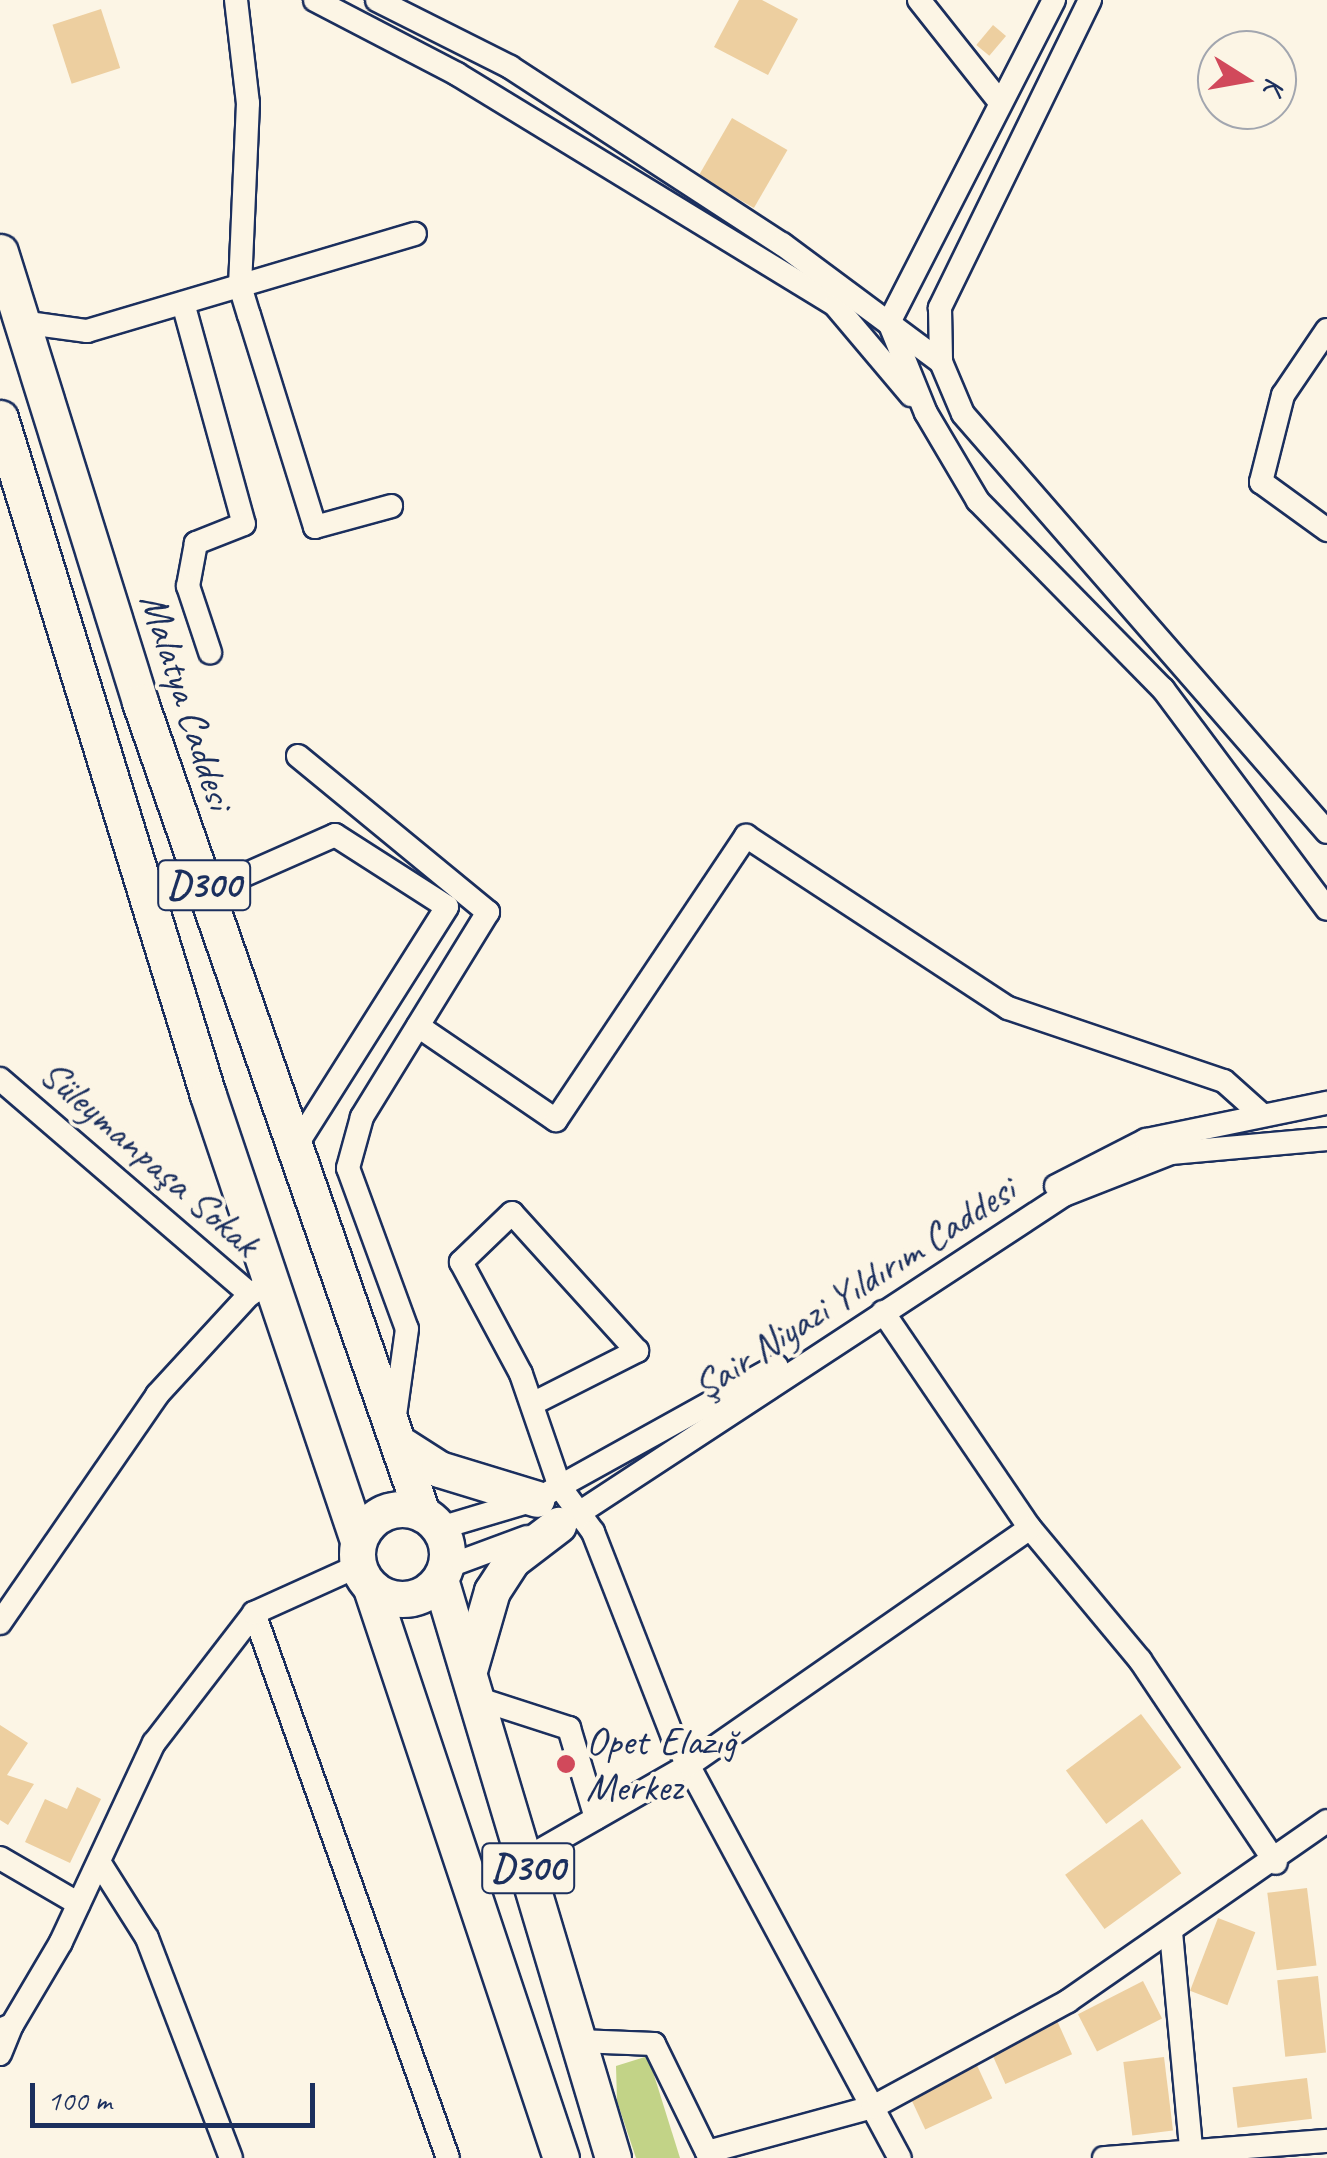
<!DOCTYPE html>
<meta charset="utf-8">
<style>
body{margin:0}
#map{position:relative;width:1327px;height:2158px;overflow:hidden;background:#fcf5e5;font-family:Caveat,sans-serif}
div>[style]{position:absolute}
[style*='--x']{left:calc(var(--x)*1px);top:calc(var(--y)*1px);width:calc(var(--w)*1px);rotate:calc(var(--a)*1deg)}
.green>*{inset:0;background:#c2d387}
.building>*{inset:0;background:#edcfa0;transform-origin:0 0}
.roads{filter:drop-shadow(2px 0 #1b2f5e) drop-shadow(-2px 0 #1b2f5e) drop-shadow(0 2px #1b2f5e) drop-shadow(0 -2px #1b2f5e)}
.minor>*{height:22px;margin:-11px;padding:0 11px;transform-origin:11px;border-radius:11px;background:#fcf5e5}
.highway>*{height:35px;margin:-17.5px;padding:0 17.5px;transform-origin:17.5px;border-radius:17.5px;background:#fcf5e5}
.highway>.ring{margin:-17.5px;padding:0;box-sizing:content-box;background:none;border:35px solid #fcf5e5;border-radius:50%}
.dots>*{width:28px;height:28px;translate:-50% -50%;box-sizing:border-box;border:5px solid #fcf5e5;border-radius:50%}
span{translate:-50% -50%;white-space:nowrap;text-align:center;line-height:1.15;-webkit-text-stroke:8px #fcf5e5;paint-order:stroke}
.shield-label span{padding:2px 8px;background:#fcf5e5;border:2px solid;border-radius:8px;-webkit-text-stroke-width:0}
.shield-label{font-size:38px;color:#1b2f5e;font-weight:700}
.street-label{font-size:40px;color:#1b2f5e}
.poi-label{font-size:40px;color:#1b2f5e}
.left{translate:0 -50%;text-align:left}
.north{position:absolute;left:1197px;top:30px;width:100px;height:100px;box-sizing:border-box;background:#fcf5e5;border:2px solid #a2a6af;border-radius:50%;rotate:101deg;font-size:28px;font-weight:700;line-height:40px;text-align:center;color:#1b2f5e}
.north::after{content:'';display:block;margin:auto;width:35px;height:45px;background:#d1495b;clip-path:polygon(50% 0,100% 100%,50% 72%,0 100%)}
.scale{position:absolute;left:30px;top:2083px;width:285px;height:45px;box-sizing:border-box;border:5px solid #1b2f5e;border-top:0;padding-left:12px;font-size:30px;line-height:35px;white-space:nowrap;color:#1b2f5e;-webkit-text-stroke:8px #fcf5e5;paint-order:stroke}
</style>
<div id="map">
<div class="green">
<i style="clip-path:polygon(648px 2056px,680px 2158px,636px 2158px,617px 2101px,616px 2066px)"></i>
</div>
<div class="building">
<i style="clip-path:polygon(739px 0,762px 0,798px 19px,768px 75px,714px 47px)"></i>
<i style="left:101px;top:9px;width:62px;height:51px;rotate:72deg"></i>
<i style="left:993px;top:25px;width:17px;height:26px;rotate:40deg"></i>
<i style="left:732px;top:118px;width:64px;height:67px;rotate:30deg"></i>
<i style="left:1141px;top:1714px;width:67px;height:94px;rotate:53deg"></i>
<i style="clip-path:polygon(0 1725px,28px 1743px,7px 1775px,34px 1784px,8px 1825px,0 1820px)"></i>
<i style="clip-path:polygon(77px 1787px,101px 1799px,70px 1863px,25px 1842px,45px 1799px,67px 1809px)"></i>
<i style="left:1142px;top:1819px;width:67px;height:95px;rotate:54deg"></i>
<i style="left:1307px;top:1888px;width:78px;height:40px;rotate:83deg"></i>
<i style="left:1218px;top:1918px;width:40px;height:78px;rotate:21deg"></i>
<i style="left:1318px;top:1976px;width:77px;height:41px;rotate:84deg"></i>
<i style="left:1143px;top:1981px;width:42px;height:73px;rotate:63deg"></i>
<i style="left:1055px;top:2016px;width:42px;height:73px;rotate:66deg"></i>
<i style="left:1164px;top:2057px;width:74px;height:41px;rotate:83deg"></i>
<i style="left:975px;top:2061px;width:41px;height:74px;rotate:65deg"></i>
<i style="left:1307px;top:2078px;width:41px;height:75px;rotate:83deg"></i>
</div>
<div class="roads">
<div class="minor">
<i style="--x:236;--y:0;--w:104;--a:83.4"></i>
<i style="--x:248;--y:103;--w:183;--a:92.5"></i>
<i style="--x:240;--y:286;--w:30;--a:73"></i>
<i style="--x:249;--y:315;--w:222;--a:72.7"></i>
<i style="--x:315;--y:527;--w:79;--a:-15.4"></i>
<i style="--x:315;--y:0;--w:160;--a:27.5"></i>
<i style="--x:457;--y:74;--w:443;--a:31.4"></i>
<i style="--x:835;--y:305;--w:118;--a:49.8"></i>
<i style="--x:377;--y:0;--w:149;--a:26.7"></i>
<i style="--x:510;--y:67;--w:325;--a:33.1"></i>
<i style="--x:782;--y:244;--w:198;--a:36.6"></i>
<i style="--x:919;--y:0;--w:129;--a:51.6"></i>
<i style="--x:1054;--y:0;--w:362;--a:117.1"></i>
<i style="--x:889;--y:322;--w:98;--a:67.9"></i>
<i style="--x:926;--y:413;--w:102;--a:59.4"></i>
<i style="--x:978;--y:501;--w:264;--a:45.5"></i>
<i style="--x:1163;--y:689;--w:274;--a:53.3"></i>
<i style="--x:1090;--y:0;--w:343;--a:116"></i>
<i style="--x:940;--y:308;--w:54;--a:88.9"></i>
<i style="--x:941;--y:362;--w:56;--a:67.1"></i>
<i style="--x:963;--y:414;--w:554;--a:48.95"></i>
<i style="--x:183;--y:303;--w:229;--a:74.6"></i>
<i style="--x:244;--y:524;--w:52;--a:158.4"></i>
<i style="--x:196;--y:543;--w:44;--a:100.5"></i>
<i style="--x:188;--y:586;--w:70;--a:71.6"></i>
<i style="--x:21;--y:322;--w:67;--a:7.8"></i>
<i style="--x:87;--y:331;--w:342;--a:-16.5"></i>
<i style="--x:1327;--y:330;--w:78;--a:124.1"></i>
<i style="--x:1283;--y:395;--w:90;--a:104.2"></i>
<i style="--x:1261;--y:482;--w:82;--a:36"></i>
<i style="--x:298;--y:756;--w:246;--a:39.4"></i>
<i style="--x:488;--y:912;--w:241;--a:121.6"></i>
<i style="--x:362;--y:1117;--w:53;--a:105.4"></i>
<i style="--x:348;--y:1168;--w:171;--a:69.9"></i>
<i style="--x:407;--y:1329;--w:95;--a:97.9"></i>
<i style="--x:206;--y:892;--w:141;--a:-23.8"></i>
<i style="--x:335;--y:835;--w:133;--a:32.7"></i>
<i style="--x:447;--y:907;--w:283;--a:122.3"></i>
<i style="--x:418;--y:1026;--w:167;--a:34.3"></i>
<i style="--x:556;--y:1120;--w:342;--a:-56.2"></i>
<i style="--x:746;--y:836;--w:313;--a:33.3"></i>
<i style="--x:1008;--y:1008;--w:228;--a:18.7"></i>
<i style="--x:1224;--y:1081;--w:51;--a:41.8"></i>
<i style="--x:0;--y:1079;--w:330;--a:40.7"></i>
<i style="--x:1056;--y:1186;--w:101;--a:-27.1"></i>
<i style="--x:1146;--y:1140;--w:185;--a:-11.6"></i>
<i style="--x:883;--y:1312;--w:261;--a:55.8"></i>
<i style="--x:1030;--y:1528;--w:172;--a:50.2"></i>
<i style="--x:1140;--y:1660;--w:244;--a:56.2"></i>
<i style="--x:532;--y:1404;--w:118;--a:-26.8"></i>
<i style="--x:637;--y:1351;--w:186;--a:-132.2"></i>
<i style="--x:512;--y:1213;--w:71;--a:136.1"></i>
<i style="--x:461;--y:1262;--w:127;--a:61.8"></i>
<i style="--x:521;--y:1374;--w:120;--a:71"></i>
<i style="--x:560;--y:1487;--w:56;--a:53.7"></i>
<i style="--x:593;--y:1532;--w:220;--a:68.7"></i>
<i style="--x:673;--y:1737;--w:478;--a:61.7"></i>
<i style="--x:570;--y:1519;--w:591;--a:-33.26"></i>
<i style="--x:1064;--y:1195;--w:115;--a:-21.4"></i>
<i style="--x:1171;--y:1153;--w:157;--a:-5.1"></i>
<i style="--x:440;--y:1528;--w:101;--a:-16.6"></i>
<i style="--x:537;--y:1499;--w:274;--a:-29"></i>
<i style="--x:446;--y:1567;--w:86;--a:-20.3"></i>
<i style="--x:254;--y:1613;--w:578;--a:70.41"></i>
<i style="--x:0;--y:1623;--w:277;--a:-55.4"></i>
<i style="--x:157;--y:1395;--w:137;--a:-47.4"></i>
<i style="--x:250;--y:1294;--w:28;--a:-27"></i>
<i style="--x:479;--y:1699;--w:95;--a:17.9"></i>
<i style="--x:569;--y:1728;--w:94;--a:73.3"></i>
<i style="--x:0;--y:1858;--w:91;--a:30.2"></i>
<i style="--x:525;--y:1859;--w:189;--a:-29.8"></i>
<i style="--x:689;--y:1765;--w:415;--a:-34.8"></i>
<i style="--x:99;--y:1862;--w:90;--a:57.7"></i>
<i style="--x:147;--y:1938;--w:235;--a:69.1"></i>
<i style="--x:1171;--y:1932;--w:215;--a:84.7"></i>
<i style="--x:0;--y:2030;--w:13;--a:-23"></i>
<i style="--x:12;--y:2025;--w:96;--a:-59.4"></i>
<i style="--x:61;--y:1942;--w:220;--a:-65"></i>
<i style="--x:154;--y:1743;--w:164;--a:-52.4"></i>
<i style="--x:254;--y:1613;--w:114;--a:-24.3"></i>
<i style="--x:578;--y:2041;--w:76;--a:2.3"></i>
<i style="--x:654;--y:2044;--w:120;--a:63.9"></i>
<i style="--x:707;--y:2152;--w:172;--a:-15.2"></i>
<i style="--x:873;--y:2107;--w:222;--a:-28.5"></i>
<i style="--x:1068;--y:2001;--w:315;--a:-34.8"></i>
<i style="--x:0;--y:2054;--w:31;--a:-68"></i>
<i style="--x:1104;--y:2158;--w:224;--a:-4.4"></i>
</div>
<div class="highway">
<i style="--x:0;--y:252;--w:471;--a:72.7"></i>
<i style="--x:140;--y:702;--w:859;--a:70.83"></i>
<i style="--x:0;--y:418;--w:708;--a:72.92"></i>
<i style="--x:208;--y:1095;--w:470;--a:71.4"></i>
<i style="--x:400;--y:1444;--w:46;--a:32.7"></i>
<i style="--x:439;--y:1469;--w:102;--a:17"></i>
<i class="ring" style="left:357px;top:1509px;width:55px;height:55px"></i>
<i style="--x:440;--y:1579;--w:604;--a:73.36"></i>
<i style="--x:371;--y:1588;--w:601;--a:71.57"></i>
<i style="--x:470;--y:1667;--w:79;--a:-73.9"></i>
<i style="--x:492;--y:1591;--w:37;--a:-57"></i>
<i style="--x:512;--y:1560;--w:58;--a:-37.3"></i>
</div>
</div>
<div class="dots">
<i style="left:566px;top:1764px;background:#d1495b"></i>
</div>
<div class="shield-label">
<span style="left:204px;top:885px">D300</span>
<span style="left:528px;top:1868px">D300</span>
</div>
<div class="street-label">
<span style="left:187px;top:701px;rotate:72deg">Malatya Caddesi</span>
<span style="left:150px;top:1158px;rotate:41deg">Süleymanpaşa Sokak</span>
<span style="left:854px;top:1288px;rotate:-33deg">Şair Niyazi Yıldırım Caddesi</span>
</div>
<div class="poi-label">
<span class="left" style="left:586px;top:1764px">Opet Elazığ<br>Merkez</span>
</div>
<div class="north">K</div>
<div class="scale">100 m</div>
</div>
